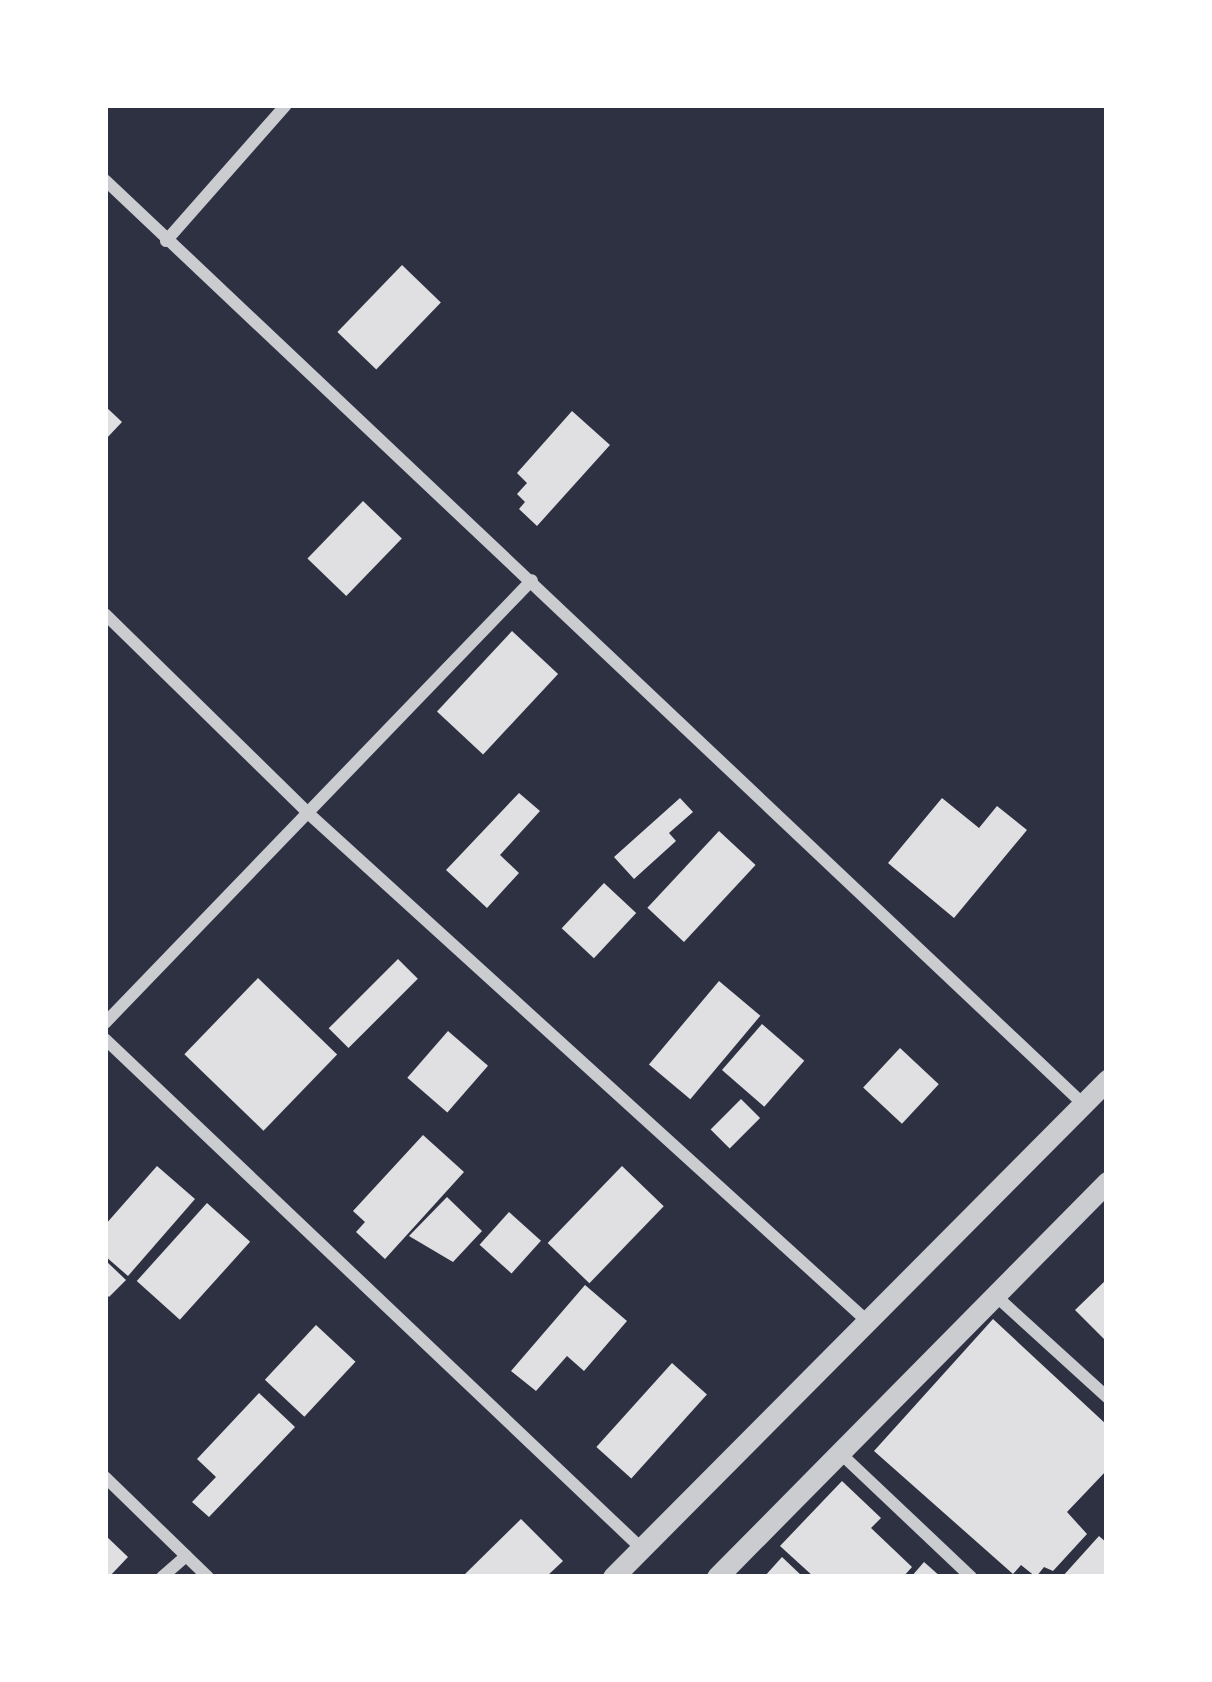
<!DOCTYPE html>
<style>
body{margin:0}
#map{position:relative;width:1212px;height:1682px;overflow:hidden;background:#2d3142;font-family:"Public Sans",sans-serif}
div>[style]{position:absolute}
[style*='--x']{left:calc(var(--x)*1px);top:calc(var(--y)*1px);width:calc(var(--w)*1px);rotate:calc(var(--a)*1deg)}
.building>*{inset:0;background:#e0e0e3;transform-origin:0 0}
.minor>*{height:12px;margin:-6px;padding:0 6px;transform-origin:6px;border-radius:6px;background:#caccd0}
.tertiary>*{height:21px;margin:-10.5px;padding:0 10.5px;transform-origin:10.5px;border-radius:10.5px;background:#caccd0}
span{translate:-50% -50%;white-space:nowrap;text-align:center;line-height:1.15;-webkit-text-stroke:12px #fff;paint-order:stroke}
.frame{position:absolute;inset:0;border:108px solid #fff;pointer-events:none}
</style>
<div id="map">
<div class="building">
<i style="left:402px;top:265px;width:54px;height:93px;rotate:44deg"></i>
<i style="clip-path:polygon(105px 406px,122px 422px,105px 440px)"></i>
<i style="clip-path:polygon(572px 411px,610px 445px,537px 526px,519px 509px,525px 502px,517px 494px,527px 483px,517px 473px)"></i>
<i style="left:363px;top:501px;width:54px;height:80px;rotate:44deg"></i>
<i style="left:512px;top:631px;width:63px;height:110px;rotate:43deg"></i>
<i style="clip-path:polygon(519px 793px,540px 811px,500px 855px,519px 873px,487px 908px,446px 870px)"></i>
<i style="clip-path:polygon(680px 798px,693px 812px,669px 833px,676px 841px,634px 879px,614px 857px)"></i>
<i style="clip-path:polygon(942px 798px,979px 828px,997px 806px,1027px 830px,954px 918px,888px 863px)"></i>
<i style="left:719px;top:831px;width:50px;height:105px;rotate:43deg"></i>
<i style="left:604px;top:883px;width:44px;height:62px;rotate:43deg"></i>
<i style="left:398px;top:959px;width:28px;height:98px;rotate:45deg"></i>
<i style="left:258px;top:978px;width:110px;height:106px;rotate:44deg"></i>
<i style="left:719px;top:981px;width:54px;height:109px;rotate:40deg"></i>
<i style="left:762px;top:1024px;width:56px;height:61px;rotate:41deg"></i>
<i style="left:448px;top:1031px;width:53px;height:62px;rotate:41deg"></i>
<i style="left:900px;top:1048px;width:53px;height:54px;rotate:43deg"></i>
<i style="left:741px;top:1099px;width:27px;height:43px;rotate:45deg"></i>
<i style="clip-path:polygon(423px 1135px,464px 1172px,385px 1259px,356px 1232px,365px 1222px,353px 1211px)"></i>
<i style="clip-path:polygon(157px 1166px,195px 1199px,128px 1276px,105px 1256px,105px 1225px)"></i>
<i style="left:622px;top:1166px;width:58px;height:107px;rotate:44deg"></i>
<i style="clip-path:polygon(447px 1197px,482px 1231px,453px 1262px,409px 1236px)"></i>
<i style="left:207px;top:1203px;width:58px;height:105px;rotate:42deg"></i>
<i style="left:509px;top:1212px;width:43px;height:44px;rotate:42deg"></i>
<i style="clip-path:polygon(105px 1260px,126px 1280px,109px 1297px,105px 1293px)"></i>
<i style="clip-path:polygon(1107px 1279px,1107px 1342px,1075px 1310px)"></i>
<i style="clip-path:polygon(585px 1285px,627px 1321px,584px 1371px,567px 1356px,536px 1391px,511px 1371px)"></i>
<i style="clip-path:polygon(993px 1319px,1107px 1425px,1107px 1470px,1067px 1512px,1087px 1534px,1053px 1571px,1044px 1567px,1036px 1577px,1021px 1565px,1013px 1574px,874px 1451px)"></i>
<i style="left:316px;top:1325px;width:54px;height:75px;rotate:43deg"></i>
<i style="left:672px;top:1363px;width:47px;height:113px;rotate:42deg"></i>
<i style="clip-path:polygon(259px 1393px,295px 1427px,209px 1517px,192px 1502px,216px 1477px,197px 1459px)"></i>
<i style="clip-path:polygon(842px 1481px,881px 1518px,871px 1528px,912px 1567px,903px 1577px,814px 1577px,780px 1546px)"></i>
<i style="clip-path:polygon(521px 1519px,563px 1561px,546px 1577px,462px 1577px)"></i>
<i style="clip-path:polygon(105px 1535px,128px 1557px,109px 1577px,105px 1577px)"></i>
<i style="clip-path:polygon(1099px 1536px,1107px 1543px,1107px 1577px,1062px 1577px)"></i>
<i style="clip-path:polygon(782px 1557px,803px 1577px,764px 1577px)"></i>
<i style="clip-path:polygon(924px 1562px,941px 1577px,911px 1577px)"></i>
</div>
<div class="minor">
<i style="--x:105;--y:180;--w:1345;--a:43.37"></i>
<i style="--x:166;--y:241;--w:181;--a:-48.6"></i>
<i style="--x:105;--y:614;--w:284;--a:44.4"></i>
<i style="--x:308;--y:813;--w:755;--a:42.26"></i>
<i style="--x:105;--y:1023;--w:615;--a:-46.05"></i>
<i style="--x:105;--y:1039;--w:739;--a:43.52"></i>
<i style="--x:997;--y:1297;--w:149;--a:42.3"></i>
<i style="--x:839;--y:1452;--w:182;--a:43.4"></i>
<i style="--x:105;--y:1477;--w:144;--a:44.2"></i>
<i style="--x:162;--y:1577;--w:32;--a:-41"></i>
</div>
<div class="tertiary">
<i style="--x:613;--y:1577;--w:701;--a:-45.17"></i>
<i style="--x:717;--y:1577;--w:555;--a:-45.36"></i>
</div>
<div class="frame"></div>
</div>
